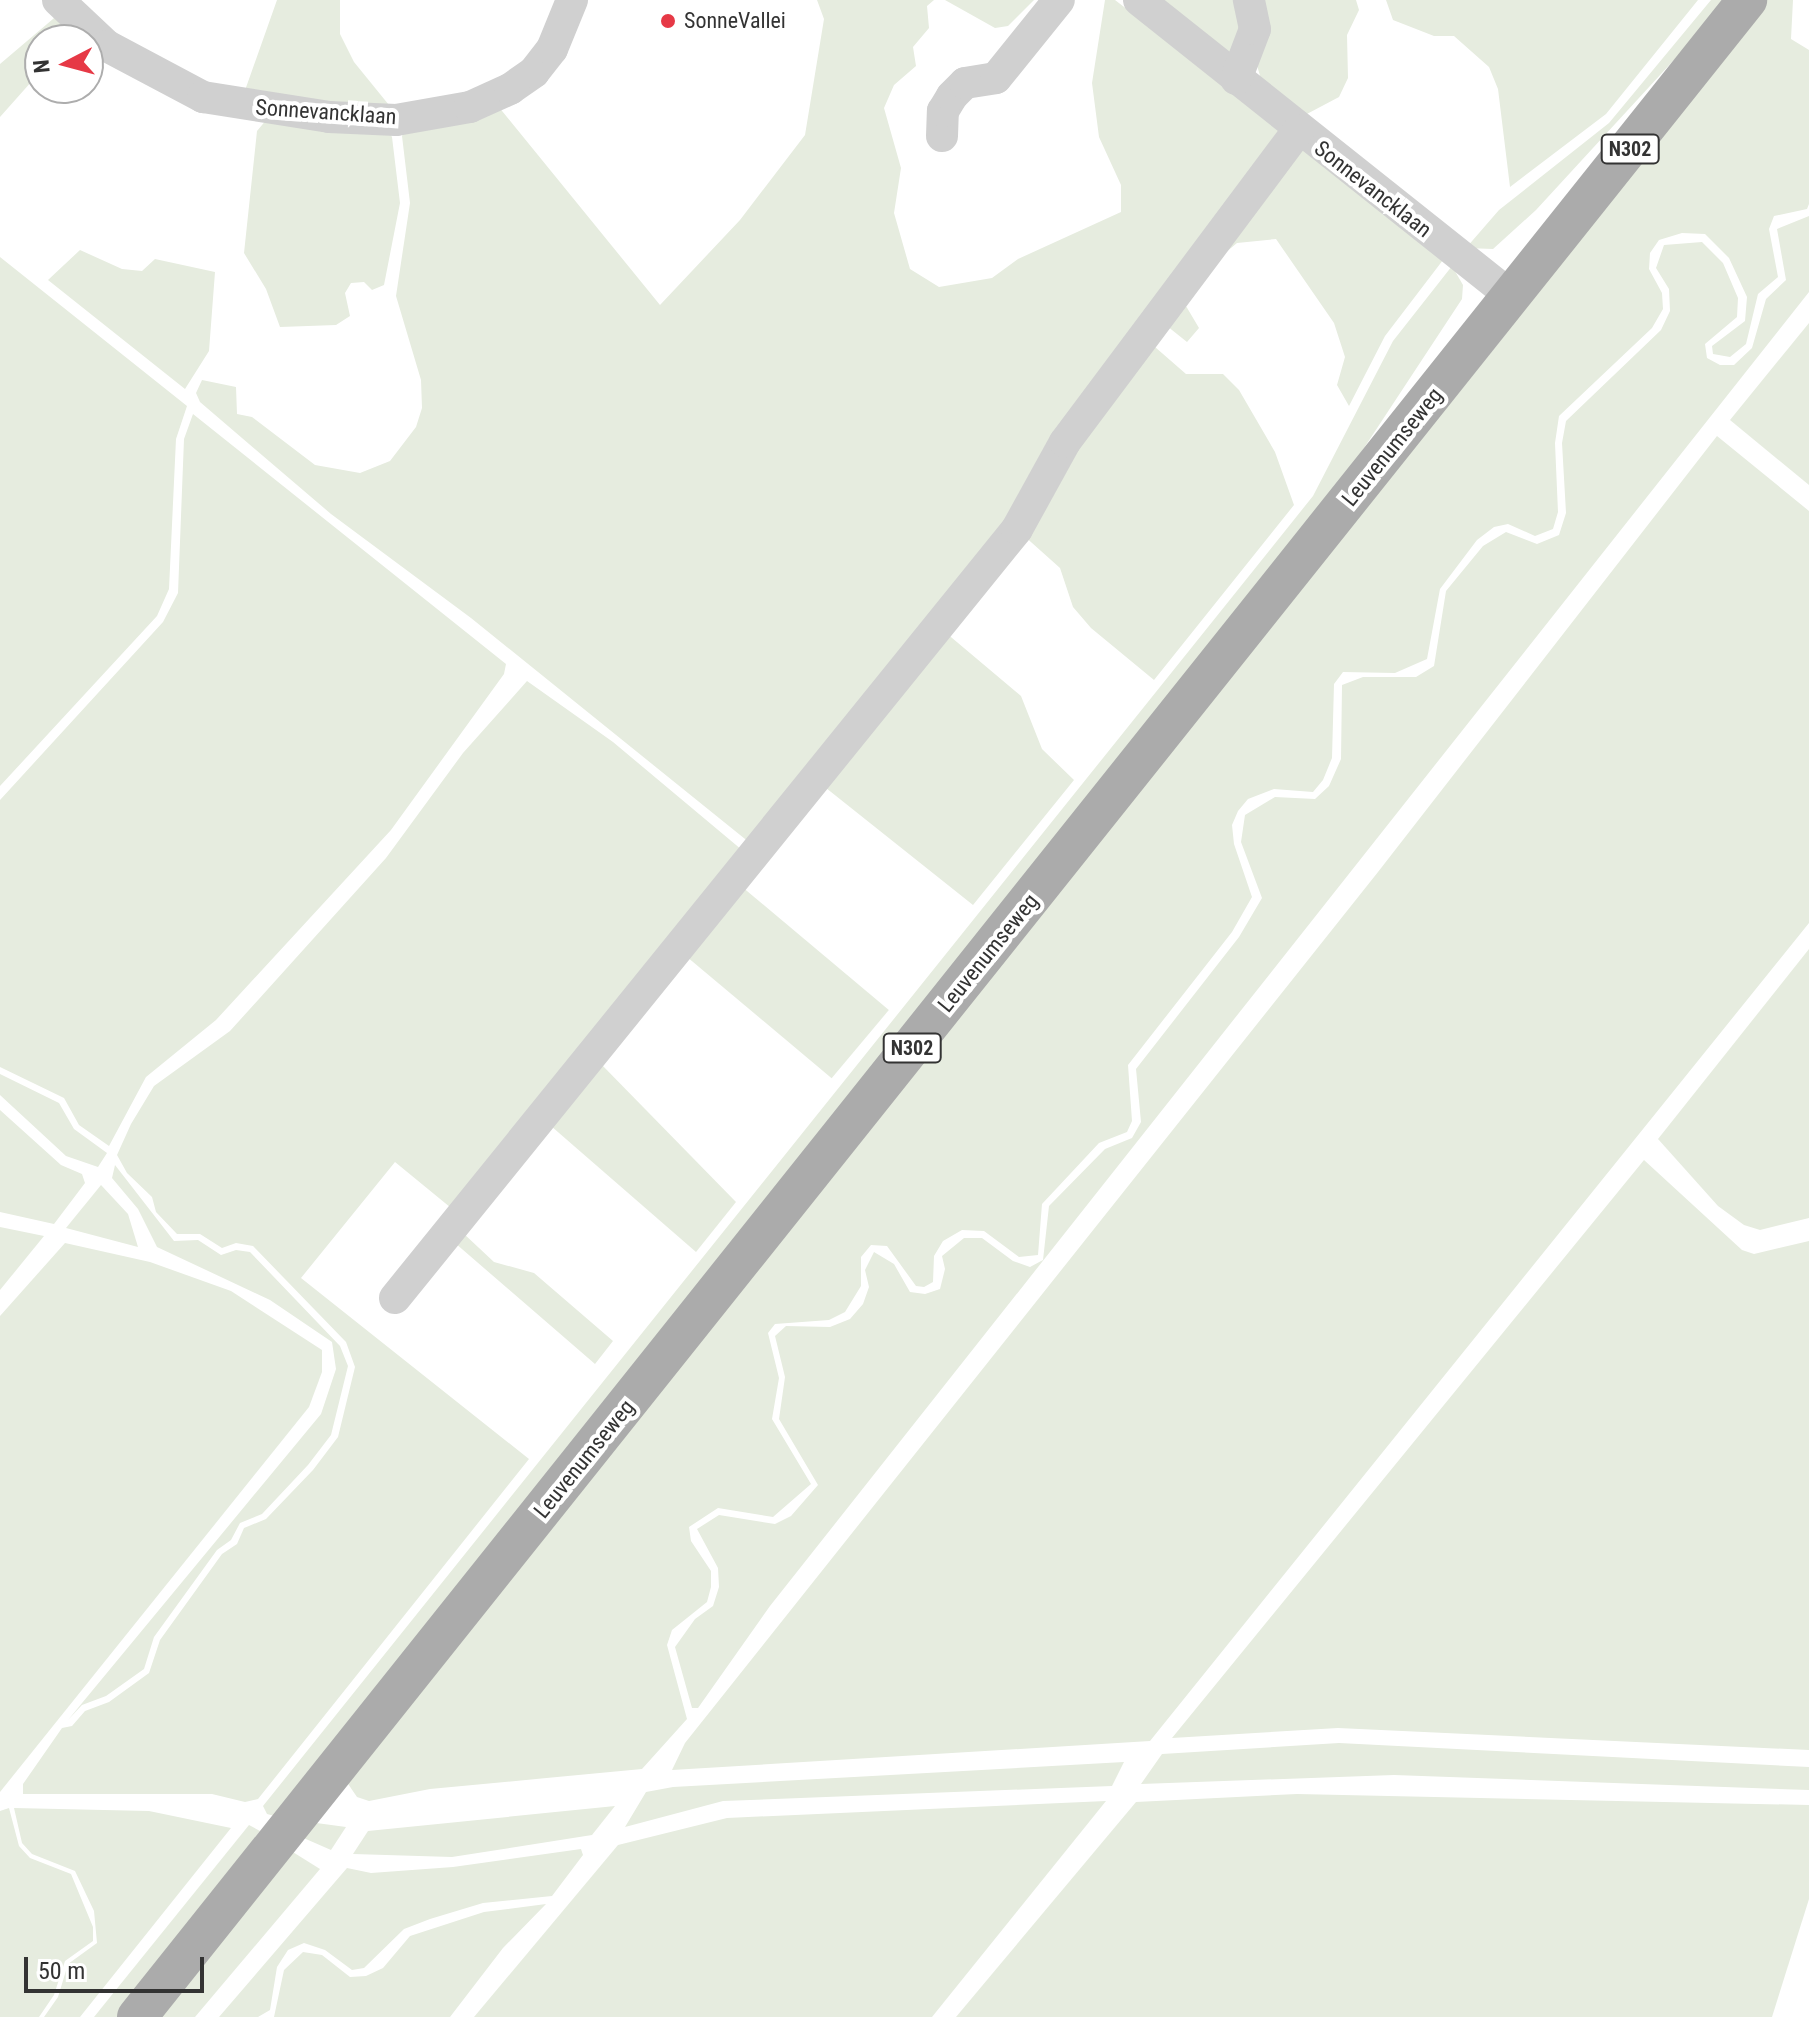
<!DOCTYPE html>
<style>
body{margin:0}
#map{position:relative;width:1809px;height:2017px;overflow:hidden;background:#fff;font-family:"Roboto Condensed",sans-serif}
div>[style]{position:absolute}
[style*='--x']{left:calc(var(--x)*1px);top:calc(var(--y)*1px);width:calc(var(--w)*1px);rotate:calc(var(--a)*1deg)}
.green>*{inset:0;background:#e6ecdf;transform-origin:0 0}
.minor>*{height:32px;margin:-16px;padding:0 16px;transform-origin:16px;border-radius:16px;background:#d0d0d0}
.major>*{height:40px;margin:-20px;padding:0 20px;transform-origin:20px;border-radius:20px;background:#ababab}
.dots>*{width:22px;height:22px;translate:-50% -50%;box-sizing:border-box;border:4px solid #fff;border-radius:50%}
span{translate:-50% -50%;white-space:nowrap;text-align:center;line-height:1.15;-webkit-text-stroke:8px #fff;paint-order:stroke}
.shield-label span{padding:2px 6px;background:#fff;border:2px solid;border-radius:6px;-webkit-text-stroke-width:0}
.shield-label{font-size:20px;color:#333;font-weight:700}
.poi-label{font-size:22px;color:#333}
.left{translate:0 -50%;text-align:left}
.street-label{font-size:22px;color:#333}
.north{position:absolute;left:24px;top:24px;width:80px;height:80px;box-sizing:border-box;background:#fff;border:2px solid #adadad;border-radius:50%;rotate:264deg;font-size:22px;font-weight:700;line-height:32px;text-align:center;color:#333}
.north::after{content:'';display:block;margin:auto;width:28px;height:36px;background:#e63946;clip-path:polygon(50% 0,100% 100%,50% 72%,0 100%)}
.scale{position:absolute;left:24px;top:1957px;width:180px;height:36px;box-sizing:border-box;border:4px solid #333;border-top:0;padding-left:10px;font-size:24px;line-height:28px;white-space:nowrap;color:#333;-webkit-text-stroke:6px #fff;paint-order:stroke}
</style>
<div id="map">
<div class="green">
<i style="clip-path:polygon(277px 0,340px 0,340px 34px,354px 62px,393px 110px,243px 96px)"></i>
<i style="clip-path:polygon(817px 0,934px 0,927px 6px,929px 28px,913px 47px,916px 66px,894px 85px,884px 108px,901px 168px,894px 213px,910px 269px,939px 287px,992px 278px,1018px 259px,1121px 212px,1121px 185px,1099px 137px,1092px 83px,1105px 0,1115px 0,1284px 130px,1010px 527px,750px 843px,471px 618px,331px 514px,200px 402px,196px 393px,202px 380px,236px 387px,237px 414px,252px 417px,315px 465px,360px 473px,390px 461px,416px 427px,422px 408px,421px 380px,396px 296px,410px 203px,402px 136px,406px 127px,498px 106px,660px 305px,740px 220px,805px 135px,824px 19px)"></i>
<i style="clip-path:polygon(945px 0,1034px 0,1008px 26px,995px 28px)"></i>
<i style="clip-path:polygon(1155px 0,1239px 0,1241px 45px,1225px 56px)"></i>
<i style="clip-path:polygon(1260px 0,1356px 0,1359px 10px,1347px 35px,1348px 78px,1339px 97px,1305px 115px,1263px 86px,1256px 62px)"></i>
<i style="clip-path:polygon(1386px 0,1698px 0,1606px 114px,1510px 187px,1498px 89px,1489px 67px,1454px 36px,1434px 36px,1393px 20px)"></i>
<i style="clip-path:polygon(1711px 0,1729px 0,1536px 210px,1493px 249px,1466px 248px,1499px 210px,1609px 123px)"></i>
<i style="clip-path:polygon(1764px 0,1793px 0,1791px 39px,1809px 50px,1809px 204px,1807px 209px,1774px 216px,1769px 229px,1778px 277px,1758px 294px,1746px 344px,1730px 357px,1713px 354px,1712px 346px,1745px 321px,1747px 297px,1729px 258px,1705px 234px,1682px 233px,1659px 240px,1650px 253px,1649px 269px,1662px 293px,1663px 309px,1652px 328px,1559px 416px,1555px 443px,1558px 512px,1553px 529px,1535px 536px,1508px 524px,1494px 527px,1477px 540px,1440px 589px,1427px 659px,1395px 673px,1343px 672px,1334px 684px,1332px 758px,1323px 780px,1313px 792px,1274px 789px,1248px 799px,1238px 811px,1232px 825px,1234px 844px,1252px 897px,1232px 932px,1128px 1065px,1132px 1121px,1127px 1132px,1099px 1143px,1042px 1204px,1038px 1255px,1019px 1257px,984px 1231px,962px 1230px,943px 1241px,934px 1256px,933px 1282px,924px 1287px,916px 1286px,887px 1246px,871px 1245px,861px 1257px,861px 1286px,845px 1312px,829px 1320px,775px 1324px,768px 1333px,779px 1378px,772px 1419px,811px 1484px,773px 1517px,718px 1508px,689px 1527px,691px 1541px,711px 1571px,711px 1587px,707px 1602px,672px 1630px,667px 1645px,687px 1719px,642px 1769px,430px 1789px,369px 1801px,357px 1797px,344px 1778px,1500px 341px)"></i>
<i style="clip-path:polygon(60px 13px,79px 28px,68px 40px,40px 40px,40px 72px,0 117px,0 64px)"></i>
<i style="clip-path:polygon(267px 119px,387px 128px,392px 137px,400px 203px,384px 285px,372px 290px,364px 282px,351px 283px,345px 293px,350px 316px,336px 325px,280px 327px,266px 289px,244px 253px,257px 131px)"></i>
<i style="clip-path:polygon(1303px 147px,1443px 260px,1385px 336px,1349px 406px,1337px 385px,1345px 357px,1334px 323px,1276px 239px,1237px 243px,1219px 258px,1183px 301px,1199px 328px,1187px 342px,1162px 322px)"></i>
<i style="clip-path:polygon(1809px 216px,1809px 292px,770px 1606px,698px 1708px,692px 1708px,675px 1647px,695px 1619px,713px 1606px,719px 1587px,718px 1568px,697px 1529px,719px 1515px,775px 1524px,791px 1516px,818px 1485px,779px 1419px,785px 1377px,775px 1336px,786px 1326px,830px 1327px,850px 1319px,863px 1304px,869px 1287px,865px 1270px,874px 1252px,894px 1264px,910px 1292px,925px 1294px,940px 1289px,945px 1269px,942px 1256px,964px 1238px,982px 1238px,1013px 1261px,1030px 1267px,1043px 1260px,1049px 1206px,1105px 1149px,1132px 1138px,1141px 1122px,1136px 1069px,1239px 937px,1262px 898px,1241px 842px,1245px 815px,1275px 797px,1315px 799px,1329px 786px,1341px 759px,1342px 685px,1363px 677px,1416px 677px,1434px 666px,1446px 591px,1483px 546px,1506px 532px,1537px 544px,1559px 535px,1566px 513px,1562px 443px,1566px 421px,1661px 330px,1670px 311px,1669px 289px,1656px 268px,1664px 245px,1702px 242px,1723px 263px,1738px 298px,1737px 317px,1705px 344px,1707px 358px,1720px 365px,1734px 365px,1752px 348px,1766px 299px,1786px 280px,1777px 229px)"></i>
<i style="clip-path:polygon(80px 250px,122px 269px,142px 271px,155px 259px,215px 272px,209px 351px,185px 389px,48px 280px)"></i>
<i style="clip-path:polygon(0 257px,187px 406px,176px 439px,169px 589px,157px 616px,0 786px)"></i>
<i style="clip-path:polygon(1452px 266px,1463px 285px,1462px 299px,1337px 489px,278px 1817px,267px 1814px,263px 1806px,1313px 496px,1393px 341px)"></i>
<i style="clip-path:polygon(1809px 323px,1809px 485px,1730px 420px)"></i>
<i style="clip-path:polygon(1155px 347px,1186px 374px,1223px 374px,1239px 390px,1275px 452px,1294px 505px,1154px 680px,1091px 628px,1073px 607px,1060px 568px,1022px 534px,1070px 446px)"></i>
<i style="clip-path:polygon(193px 414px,506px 664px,504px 674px,391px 830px,216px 1020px,146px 1077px,109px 1146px,79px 1125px,64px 1098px,0 1067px,0 800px,163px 622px,178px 593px,184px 439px)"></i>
<i style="clip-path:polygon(1717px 436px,1809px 511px,1809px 923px,1150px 1741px,672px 1770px,685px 1743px,1378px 872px)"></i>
<i style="clip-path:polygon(945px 632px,1021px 696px,1042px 749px,1074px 780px,973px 905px,821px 784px)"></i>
<i style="clip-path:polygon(527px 681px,613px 742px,742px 850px,456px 1212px,395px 1162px,301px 1278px,529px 1459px,258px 1799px,245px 1802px,212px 1794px,23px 1794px,23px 1784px,62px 1728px,72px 1726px,85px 1711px,109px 1702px,149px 1673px,160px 1640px,222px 1554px,237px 1544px,244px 1528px,266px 1519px,313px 1470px,338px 1437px,355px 1367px,346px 1342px,253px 1246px,236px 1243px,222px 1248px,200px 1234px,177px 1234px,156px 1212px,152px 1197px,127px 1173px,117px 1155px,131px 1124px,154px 1086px,230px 1031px,386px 858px,463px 753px)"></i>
<i style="left:741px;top:886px;width:193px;height:89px;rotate:40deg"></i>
<i style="clip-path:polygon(1809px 949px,1809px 1218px,1760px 1230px,1744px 1225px,1718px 1206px,1658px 1139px)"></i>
<i style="clip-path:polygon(601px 1064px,736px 1202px,696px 1252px,551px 1126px)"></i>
<i style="clip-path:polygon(0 1074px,59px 1103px,74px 1129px,107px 1153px,98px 1167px,66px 1156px,0 1095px)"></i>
<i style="clip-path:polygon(0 1110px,61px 1165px,82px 1174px,85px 1183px,54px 1224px,0 1212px)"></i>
<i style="clip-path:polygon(1644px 1160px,1742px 1250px,1754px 1254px,1809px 1241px,1809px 1750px,1338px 1728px,1172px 1738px)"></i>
<i style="clip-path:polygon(115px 1165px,174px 1241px,198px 1240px,221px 1255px,236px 1250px,250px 1252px,340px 1346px,348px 1366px,331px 1435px,308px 1465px,262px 1514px,240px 1523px,231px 1540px,217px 1550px,154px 1637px,144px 1669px,106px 1696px,82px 1705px,68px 1720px,321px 1414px,336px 1369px,332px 1342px,270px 1300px,157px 1247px,138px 1209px,112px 1178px)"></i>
<i style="clip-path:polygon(101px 1185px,128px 1214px,138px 1247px,66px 1228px)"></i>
<i style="clip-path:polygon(0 1227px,44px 1236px,0 1290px)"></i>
<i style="clip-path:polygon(463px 1233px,494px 1262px,534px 1273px,613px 1341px,595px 1364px,455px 1243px)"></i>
<i style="clip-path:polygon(65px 1243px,150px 1262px,231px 1291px,322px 1350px,322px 1372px,309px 1407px,0 1792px,0 1316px)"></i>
<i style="clip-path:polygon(1339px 1743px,1809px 1767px,1809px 1790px,1394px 1775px,1141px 1784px,1162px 1754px)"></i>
<i style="clip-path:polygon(1124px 1762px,1112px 1786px,723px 1801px,625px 1827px,646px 1792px,673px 1787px)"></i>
<i style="clip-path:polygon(1297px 1794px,1809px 1805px,1809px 1899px,1772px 2017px,956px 2017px,1136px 1802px)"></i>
<i style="clip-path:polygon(1106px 1801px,932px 2017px,474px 2017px,618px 1845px,727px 1818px)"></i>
<i style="clip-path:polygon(615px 1806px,592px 1835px,452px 1857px,353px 1854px,368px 1831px)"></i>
<i style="clip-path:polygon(9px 1808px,19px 1846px,30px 1858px,71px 1874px,93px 1927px,93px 1941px,65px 1961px,54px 1995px,39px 2017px,0 2017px,0 1811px)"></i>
<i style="clip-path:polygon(14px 1808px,149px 1811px,231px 1828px,80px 2017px,44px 2017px,58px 1997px,68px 1964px,97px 1943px,94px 1911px,75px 1871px,32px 1854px,22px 1843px)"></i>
<i style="clip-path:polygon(309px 1822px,346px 1827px,331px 1850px,299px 1836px)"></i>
<i style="clip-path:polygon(249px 1825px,260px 1831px,122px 2017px,94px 2017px)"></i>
<i style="clip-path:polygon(288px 1849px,320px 1869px,195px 2017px,154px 2017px)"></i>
<i style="clip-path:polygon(581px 1849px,583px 1855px,552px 1896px,483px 1903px,430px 1919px,404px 1929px,364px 1968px,352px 1970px,325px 1950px,304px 1943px,288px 1950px,277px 1967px,270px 2010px,258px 2017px,219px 2017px,347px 1868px,371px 1873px,453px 1867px)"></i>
<i style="clip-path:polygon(546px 1904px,503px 1948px,450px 2017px,274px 2017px,284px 1970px,303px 1952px,322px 1955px,350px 1977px,366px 1976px,383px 1968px,410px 1936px,484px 1912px)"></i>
</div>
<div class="minor">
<i style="--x:58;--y:0;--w:67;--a:43.2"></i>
<i style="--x:107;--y:46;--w:109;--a:28"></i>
<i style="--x:203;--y:97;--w:128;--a:9"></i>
<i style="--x:329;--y:117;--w:67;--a:2.6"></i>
<i style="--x:396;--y:120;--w:75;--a:-10"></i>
<i style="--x:470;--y:107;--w:44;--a:-24.2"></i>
<i style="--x:510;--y:89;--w:29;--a:-35"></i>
<i style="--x:534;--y:72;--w:29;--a:-52"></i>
<i style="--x:552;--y:49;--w:53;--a:-67.8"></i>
<i style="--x:1139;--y:0;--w:477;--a:38.5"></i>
<i style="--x:1236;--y:79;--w:53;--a:-69.2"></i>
<i style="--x:1255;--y:29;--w:30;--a:-102"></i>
<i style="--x:942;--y:136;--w:25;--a:-88"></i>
<i style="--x:943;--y:111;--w:17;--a:-59"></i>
<i style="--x:952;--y:96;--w:18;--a:-45"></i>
<i style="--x:965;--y:83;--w:31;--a:-9"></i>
<i style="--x:996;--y:78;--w:100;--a:-51.1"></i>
<i style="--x:395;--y:1298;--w:989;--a:-51.03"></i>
<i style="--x:1017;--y:529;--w:99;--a:-61.1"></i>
<i style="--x:1065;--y:442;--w:389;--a:-53.2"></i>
</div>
<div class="major">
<i style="--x:137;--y:2017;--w:2581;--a:-51.4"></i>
</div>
<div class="dots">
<i style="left:668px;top:21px;background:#e63946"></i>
</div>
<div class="shield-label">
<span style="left:1630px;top:149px">N302</span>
<span style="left:912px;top:1048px">N302</span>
</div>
<div class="poi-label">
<span class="left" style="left:684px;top:21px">SonneVallei</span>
</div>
<div class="street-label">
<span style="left:326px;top:112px;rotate:4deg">Sonnevancklaan</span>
<span style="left:1373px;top:189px;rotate:38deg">Sonnevancklaan</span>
<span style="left:1392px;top:447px;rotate:-51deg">Leuvenumseweg</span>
<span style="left:988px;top:953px;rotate:-51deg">Leuvenumseweg</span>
<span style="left:584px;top:1459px;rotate:-51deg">Leuvenumseweg</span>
</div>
<div class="north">N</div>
<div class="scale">50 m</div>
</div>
